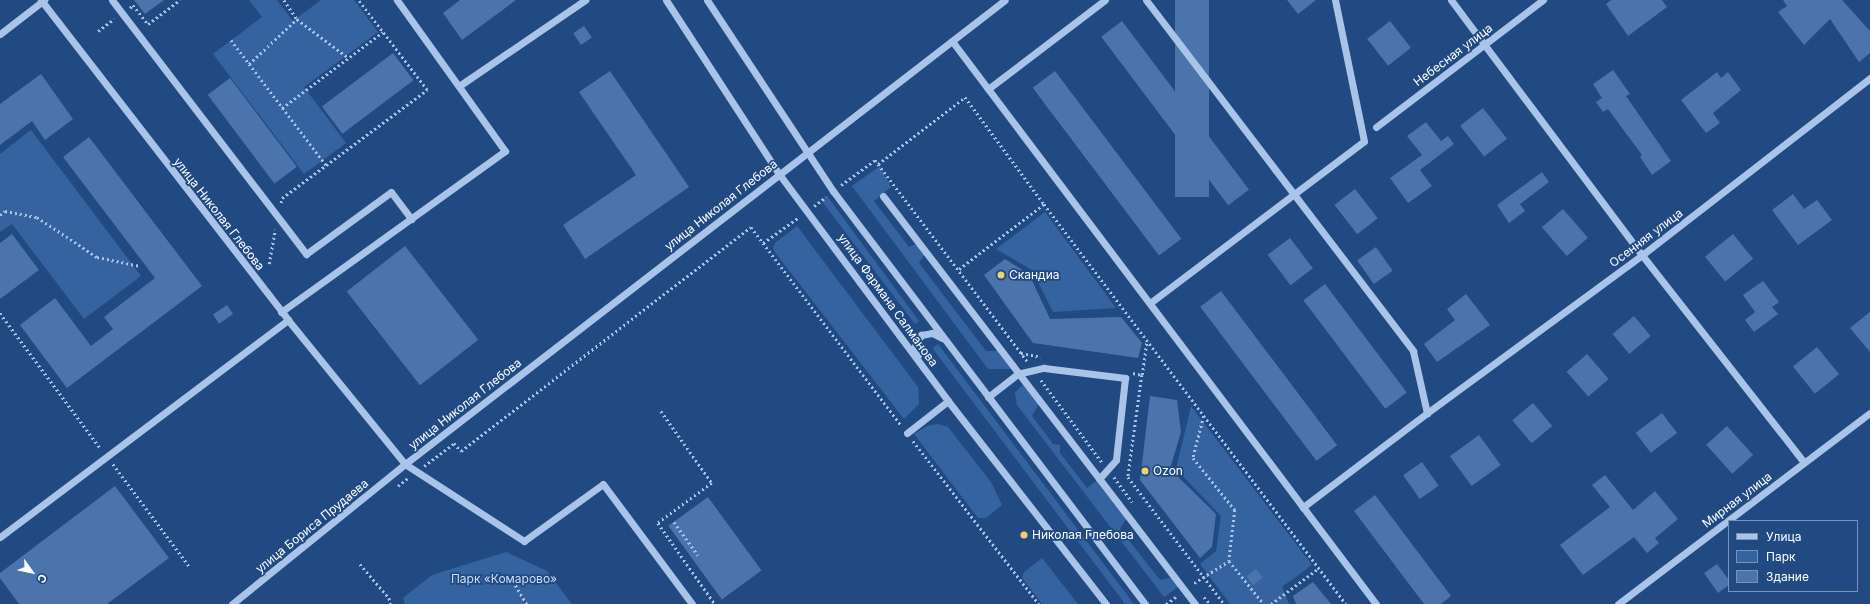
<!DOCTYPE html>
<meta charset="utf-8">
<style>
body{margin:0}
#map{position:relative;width:1870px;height:604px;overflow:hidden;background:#214a83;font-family:Inter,sans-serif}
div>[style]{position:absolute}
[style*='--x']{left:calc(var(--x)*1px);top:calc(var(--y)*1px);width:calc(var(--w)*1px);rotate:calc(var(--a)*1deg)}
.green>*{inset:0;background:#3563a0;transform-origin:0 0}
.building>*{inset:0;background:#4a74ab;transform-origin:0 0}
.path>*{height:2.5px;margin-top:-1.25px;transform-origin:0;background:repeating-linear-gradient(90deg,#a9c4e8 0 2px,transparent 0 5px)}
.minor>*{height:7px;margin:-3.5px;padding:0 3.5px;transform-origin:3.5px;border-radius:3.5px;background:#a9c4e8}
.dots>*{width:11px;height:11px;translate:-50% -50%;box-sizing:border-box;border:2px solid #214a83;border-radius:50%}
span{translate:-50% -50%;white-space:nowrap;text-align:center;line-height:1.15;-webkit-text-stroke:3.5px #214a83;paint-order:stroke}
.street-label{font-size:12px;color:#fff}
.poi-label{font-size:12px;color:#fff}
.left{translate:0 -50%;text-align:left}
.park-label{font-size:12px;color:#cddff6}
.legend{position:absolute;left:1728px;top:520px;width:130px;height:72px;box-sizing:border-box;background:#214a83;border:1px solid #7a92b5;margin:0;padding:5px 7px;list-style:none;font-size:12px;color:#fff}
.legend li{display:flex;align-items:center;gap:8px;height:20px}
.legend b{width:20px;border:1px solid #7a92b5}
.north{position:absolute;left:12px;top:552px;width:40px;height:40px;-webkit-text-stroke:3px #214a83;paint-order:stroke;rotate:123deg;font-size:11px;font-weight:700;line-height:16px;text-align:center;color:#fff}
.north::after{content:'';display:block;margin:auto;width:14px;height:18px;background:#fff;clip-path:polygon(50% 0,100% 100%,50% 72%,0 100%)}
</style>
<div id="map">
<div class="green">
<i style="clip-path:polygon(249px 0,277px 0,293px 21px,321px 0,354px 0,378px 32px,304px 87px,346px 143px,304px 174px,213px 54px,262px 17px)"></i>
<i style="clip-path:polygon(31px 130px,141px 276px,84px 319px,12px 224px,0 232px,0 154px)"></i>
<i style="clip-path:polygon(880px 166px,891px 187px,874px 201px,909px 247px,919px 243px,926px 253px,919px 263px,986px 351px,1000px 351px,1013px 369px,988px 369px,852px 186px)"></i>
<i style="clip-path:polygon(827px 196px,919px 321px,915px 324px,821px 200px)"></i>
<i style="clip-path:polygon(1045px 212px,1116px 308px,1053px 312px,1032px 270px,996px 249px)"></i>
<i style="clip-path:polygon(797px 226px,918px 387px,919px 404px,904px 419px,774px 251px,773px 247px,776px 242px)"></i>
<i style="left:938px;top:344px;width:327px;height:7px;rotate:53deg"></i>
<i style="clip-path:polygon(1024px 383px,1040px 402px,1032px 416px,1053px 444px,1060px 445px,1060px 453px,1087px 488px,1099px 479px,1128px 516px,1120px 529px,1160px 580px,1175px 577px,1181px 585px,1164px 597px,1017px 405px,1015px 393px)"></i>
<i style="clip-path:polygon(1191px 406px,1312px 565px,1282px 587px,1289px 604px,1230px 604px,1200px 564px,1216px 551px,1221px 516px,1176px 469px)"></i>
<i style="clip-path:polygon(938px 424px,948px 427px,991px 482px,1002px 505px,986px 518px,978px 518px,914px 434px,927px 426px)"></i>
<i style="clip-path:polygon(506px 552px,547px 571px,572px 604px,405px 604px,403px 598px,432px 575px)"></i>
<i style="clip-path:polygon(1042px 558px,1078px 604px,1042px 604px,1022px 578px,1024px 572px)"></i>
</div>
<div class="building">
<i style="clip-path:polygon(134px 0,164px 0,145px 14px)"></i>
<i style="clip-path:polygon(460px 0,516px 0,462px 40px,443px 13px)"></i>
<i style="left:1175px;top:0;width:34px;height:197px"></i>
<i style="clip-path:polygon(1287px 0,1316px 0,1298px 14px)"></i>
<i style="clip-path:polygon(1611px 0,1662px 0,1667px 7px,1628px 36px,1606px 4px)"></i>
<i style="clip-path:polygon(1783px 0,1842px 0,1870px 31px,1870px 53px,1859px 62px,1830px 19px,1804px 45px,1778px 12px,1787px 6px)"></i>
<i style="left:1122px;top:21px;width:211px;height:26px;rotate:53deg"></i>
<i style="left:1390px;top:21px;width:34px;height:29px;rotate:52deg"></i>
<i style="left:584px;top:26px;width:14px;height:13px;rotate:56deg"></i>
<i style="left:393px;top:53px;width:34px;height:89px;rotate:53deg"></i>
<i style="clip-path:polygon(1613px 70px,1630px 94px,1626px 96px,1671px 161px,1652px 175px,1640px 157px,1642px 155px,1608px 109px,1603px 112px,1596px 102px,1602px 98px,1593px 84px)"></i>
<i style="clip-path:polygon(610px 71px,689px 187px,585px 259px,563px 225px,636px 175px,579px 92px)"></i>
<i style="left:1055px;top:71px;width:210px;height:28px;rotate:53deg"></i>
<i style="clip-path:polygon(1717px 72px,1721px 78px,1728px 72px,1741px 90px,1713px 113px,1720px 123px,1706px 133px,1681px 100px)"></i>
<i style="clip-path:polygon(41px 74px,73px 119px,45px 140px,32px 121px,0 145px,0 104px)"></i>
<i style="left:230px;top:78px;width:111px;height:28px;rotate:53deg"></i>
<i style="left:1483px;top:108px;width:39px;height:29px;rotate:52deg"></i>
<i style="clip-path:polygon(1426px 122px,1441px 141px,1448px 136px,1454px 144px,1420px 170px,1432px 186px,1408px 203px,1390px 178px,1422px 155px,1407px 136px)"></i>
<i style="clip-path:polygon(89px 137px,202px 286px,67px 388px,20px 325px,55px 298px,91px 346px,113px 329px,104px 317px,155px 278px,63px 157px)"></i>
<i style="clip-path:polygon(1542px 172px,1549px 182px,1520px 204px,1525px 211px,1509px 223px,1497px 205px)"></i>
<i style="left:1355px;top:189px;width:37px;height:26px;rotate:52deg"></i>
<i style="clip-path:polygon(1793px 194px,1804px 209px,1817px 200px,1832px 220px,1798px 245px,1772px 210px)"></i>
<i style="left:1563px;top:209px;width:38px;height:28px;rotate:49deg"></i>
<i style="clip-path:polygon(12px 234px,39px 270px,0 299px,0 243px)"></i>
<i style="left:1733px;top:234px;width:32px;height:36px;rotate:51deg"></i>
<i style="left:1290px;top:238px;width:38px;height:28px;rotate:53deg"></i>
<i style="left:405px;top:246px;width:119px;height:74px;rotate:52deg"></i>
<i style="left:1376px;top:247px;width:29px;height:23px;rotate:55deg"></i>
<i style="clip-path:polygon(1005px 259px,1029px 274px,1050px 319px,1121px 317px,1142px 343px,1138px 358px,1033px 343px,984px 275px)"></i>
<i style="clip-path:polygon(1763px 281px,1779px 302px,1772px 307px,1778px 314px,1754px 332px,1745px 320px,1755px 312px,1743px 295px)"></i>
<i style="left:1325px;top:284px;width:136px;height:27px;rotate:53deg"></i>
<i style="left:1221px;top:291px;width:193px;height:26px;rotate:53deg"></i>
<i style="clip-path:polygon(1466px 294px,1490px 325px,1437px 362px,1424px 344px,1455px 320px,1447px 309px)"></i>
<i style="left:227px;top:305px;width:11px;height:17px;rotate:56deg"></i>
<i style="clip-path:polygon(1870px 312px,1870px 352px,1850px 328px)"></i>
<i style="left:1634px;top:316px;width:26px;height:28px;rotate:50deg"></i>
<i style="left:1817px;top:347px;width:35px;height:31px;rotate:51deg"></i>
<i style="left:1587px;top:354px;width:33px;height:27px;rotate:49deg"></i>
<i style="clip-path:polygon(1150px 396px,1177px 400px,1181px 432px,1170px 469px,1216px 514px,1212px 547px,1200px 558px,1140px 480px)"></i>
<i style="left:1533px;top:403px;width:30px;height:27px;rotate:50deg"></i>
<i style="left:1662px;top:413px;width:25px;height:33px;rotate:53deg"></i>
<i style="left:1727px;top:426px;width:39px;height:28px;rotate:48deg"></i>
<i style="left:1479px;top:435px;width:37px;height:36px;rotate:54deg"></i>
<i style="left:1422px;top:462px;width:29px;height:23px;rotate:55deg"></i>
<i style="clip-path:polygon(1605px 475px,1633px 510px,1655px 491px,1678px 519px,1655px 538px,1659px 543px,1647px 553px,1634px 537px,1583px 575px,1560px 545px,1610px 507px,1592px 485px)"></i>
<i style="clip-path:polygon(115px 486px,169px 558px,107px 604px,19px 604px,0 578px,0 573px)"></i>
<i style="clip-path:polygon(1375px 495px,1451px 596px,1441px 604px,1424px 604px,1354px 511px)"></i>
<i style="left:708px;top:497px;width:91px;height:49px;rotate:54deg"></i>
<i style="clip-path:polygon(1717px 564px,1729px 580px,1729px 585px,1718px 593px,1704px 573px)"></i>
<i style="left:1256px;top:569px;width:11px;height:12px;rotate:52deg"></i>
<i style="clip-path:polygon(1313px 582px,1331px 604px,1296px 604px,1293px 596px)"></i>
</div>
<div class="path">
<i style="--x:284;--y:0;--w:23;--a:56"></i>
<i style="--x:297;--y:19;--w:65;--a:36.9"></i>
<i style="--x:130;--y:8;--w:4;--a:-45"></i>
<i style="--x:133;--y:5;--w:24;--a:52"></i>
<i style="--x:148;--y:24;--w:40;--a:-37"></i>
<i style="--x:98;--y:31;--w:20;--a:-37"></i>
<i style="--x:231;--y:40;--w:157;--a:52.8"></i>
<i style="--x:249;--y:64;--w:66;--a:-43.2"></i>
<i style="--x:282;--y:108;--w:126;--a:-37"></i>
<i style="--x:878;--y:164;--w:110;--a:-37.6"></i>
<i style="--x:965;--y:97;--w:133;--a:53.6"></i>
<i style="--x:841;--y:185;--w:42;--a:-36.3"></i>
<i style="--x:875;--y:160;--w:252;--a:52.9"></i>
<i style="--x:281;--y:203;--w:5;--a:-79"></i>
<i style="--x:282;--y:198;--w:181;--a:-36.7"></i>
<i style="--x:427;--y:90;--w:113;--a:-127.5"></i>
<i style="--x:814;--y:206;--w:15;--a:-37"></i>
<i style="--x:0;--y:215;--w:6;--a:-39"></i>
<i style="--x:5;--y:211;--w:33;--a:11"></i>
<i style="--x:37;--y:217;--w:72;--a:33.7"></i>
<i style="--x:97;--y:257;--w:44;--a:11.8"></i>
<i style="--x:763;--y:243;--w:44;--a:-35.8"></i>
<i style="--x:269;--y:264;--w:35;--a:-80"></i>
<i style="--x:959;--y:269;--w:107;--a:-37.4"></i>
<i style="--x:1044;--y:204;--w:501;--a:52.95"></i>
<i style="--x:0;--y:313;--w:169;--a:53.4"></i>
<i style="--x:1021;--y:353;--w:20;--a:11"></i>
<i style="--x:1133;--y:373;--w:9;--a:13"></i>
<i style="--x:1142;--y:375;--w:103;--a:97.8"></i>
<i style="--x:1128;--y:477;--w:159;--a:52.9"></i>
<i style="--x:1142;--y:375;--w:34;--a:-82"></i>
<i style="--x:1041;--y:380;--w:102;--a:53.4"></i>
<i style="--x:661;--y:411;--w:88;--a:54.7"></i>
<i style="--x:712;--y:483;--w:67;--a:143.5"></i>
<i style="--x:658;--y:523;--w:99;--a:54.9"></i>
<i style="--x:1204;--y:416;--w:43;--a:104.7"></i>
<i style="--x:1193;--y:458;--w:67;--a:51.1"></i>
<i style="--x:1235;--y:510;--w:51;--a:96.7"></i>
<i style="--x:1229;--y:561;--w:55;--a:50.9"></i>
<i style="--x:913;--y:441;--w:206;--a:52.3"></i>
<i style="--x:113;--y:464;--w:127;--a:53.3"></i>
<i style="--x:424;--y:466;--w:38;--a:-37"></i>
<i style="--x:454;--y:443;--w:11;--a:49"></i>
<i style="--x:461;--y:451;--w:366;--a:-37.7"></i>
<i style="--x:751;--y:227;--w:248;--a:52.9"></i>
<i style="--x:1114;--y:477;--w:31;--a:54"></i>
<i style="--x:398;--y:486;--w:14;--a:-39"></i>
<i style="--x:674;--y:522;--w:41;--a:54"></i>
<i style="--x:360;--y:564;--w:45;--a:49.5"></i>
<i style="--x:389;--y:598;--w:6;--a:72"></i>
<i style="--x:513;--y:581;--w:27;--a:59"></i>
<i style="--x:1194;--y:583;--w:41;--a:-32.2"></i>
<i style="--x:1204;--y:597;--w:9;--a:49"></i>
<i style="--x:1166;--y:604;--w:14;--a:-36"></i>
<i style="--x:1271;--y:604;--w:60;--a:-36.9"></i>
</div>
<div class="minor">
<i style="--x:41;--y:0;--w:404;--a:52.3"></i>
<i style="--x:288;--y:320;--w:186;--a:50.9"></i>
<i style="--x:405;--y:464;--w:142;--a:32.9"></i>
<i style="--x:524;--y:541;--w:97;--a:-35.8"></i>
<i style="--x:603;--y:484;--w:149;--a:53.4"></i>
<i style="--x:112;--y:0;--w:320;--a:52.6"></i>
<i style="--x:306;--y:254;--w:105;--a:-36.1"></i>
<i style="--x:391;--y:192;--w:34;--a:53"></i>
<i style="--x:666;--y:0;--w:207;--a:57"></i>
<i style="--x:779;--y:174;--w:283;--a:53.3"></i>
<i style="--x:948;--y:401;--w:257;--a:52.1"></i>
<i style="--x:707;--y:0;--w:229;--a:56.6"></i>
<i style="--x:833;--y:191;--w:518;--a:52.93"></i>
<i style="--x:1146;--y:0;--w:441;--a:52.7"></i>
<i style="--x:1413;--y:351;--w:64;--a:77.3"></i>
<i style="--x:1427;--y:413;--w:156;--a:142.8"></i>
<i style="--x:1451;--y:0;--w:319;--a:53.2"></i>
<i style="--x:1642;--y:255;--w:263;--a:52"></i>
<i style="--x:0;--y:34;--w:56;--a:-37.7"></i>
<i style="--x:952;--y:41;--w:705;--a:53.02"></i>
<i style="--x:459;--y:86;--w:153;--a:-34.3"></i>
<i style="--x:988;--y:89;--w:147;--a:-37.3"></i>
<i style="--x:1376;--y:127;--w:210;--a:-37.3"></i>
<i style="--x:883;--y:196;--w:514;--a:52.59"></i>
<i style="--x:1150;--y:303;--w:268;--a:-37.1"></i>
<i style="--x:1364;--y:141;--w:144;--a:-101.6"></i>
<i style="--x:281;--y:312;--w:276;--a:-35.7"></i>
<i style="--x:505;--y:151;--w:186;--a:-125.6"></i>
<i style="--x:918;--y:355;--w:9;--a:-108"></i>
<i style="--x:915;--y:346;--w:13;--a:-61"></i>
<i style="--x:921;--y:335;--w:11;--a:-10"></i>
<i style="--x:932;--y:333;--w:11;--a:27"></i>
<i style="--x:988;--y:397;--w:37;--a:-38"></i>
<i style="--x:1017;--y:374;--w:28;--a:-13"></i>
<i style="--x:1044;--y:368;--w:82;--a:7"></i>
<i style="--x:1125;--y:378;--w:82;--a:96.3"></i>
<i style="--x:1116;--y:460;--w:25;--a:132"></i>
<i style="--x:1427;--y:413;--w:267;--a:-36.3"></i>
<i style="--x:1642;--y:255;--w:289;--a:-37.8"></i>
<i style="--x:907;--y:433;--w:52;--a:-38"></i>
<i style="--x:0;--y:537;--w:361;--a:-37"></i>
<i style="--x:232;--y:604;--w:223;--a:-39"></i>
<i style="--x:405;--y:464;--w:758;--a:-37.72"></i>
<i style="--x:1618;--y:604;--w:316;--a:-37.2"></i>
</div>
<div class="dots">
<i style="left:1001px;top:275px;background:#f5cf6a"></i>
<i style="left:1145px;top:471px;background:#f5cf6a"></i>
<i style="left:1024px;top:535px;background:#f5cf6a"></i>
</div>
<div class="street-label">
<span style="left:1453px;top:55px;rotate:-37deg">Небесная улица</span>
<span style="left:721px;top:205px;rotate:-38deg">улица Николая Глебова</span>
<span style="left:219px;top:214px;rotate:52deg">улица Николая Глебова</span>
<span style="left:1646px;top:238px;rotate:-37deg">Осенняя улица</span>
<span style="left:888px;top:300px;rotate:54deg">улица Фармана Салманова</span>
<span style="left:465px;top:404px;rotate:-38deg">улица Николая Глебова</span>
<span style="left:1737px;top:500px;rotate:-37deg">Мирная улица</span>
<span style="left:312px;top:526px;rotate:-39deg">улица Бориса Прудаева</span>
</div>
<div class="poi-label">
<span class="left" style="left:1009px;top:275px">Скандиа</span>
<span class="left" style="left:1153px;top:471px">Ozon</span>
<span class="left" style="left:1032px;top:535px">Николая Глебова</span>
</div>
<div class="park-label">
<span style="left:504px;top:579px">Парк «Комарово»</span>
</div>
<ul class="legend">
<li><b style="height:5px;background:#a9c4e8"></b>Улица</li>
<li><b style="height:11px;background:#3563a0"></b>Парк</li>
<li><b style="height:11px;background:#4a74ab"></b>Здание</li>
</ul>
<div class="north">С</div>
</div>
